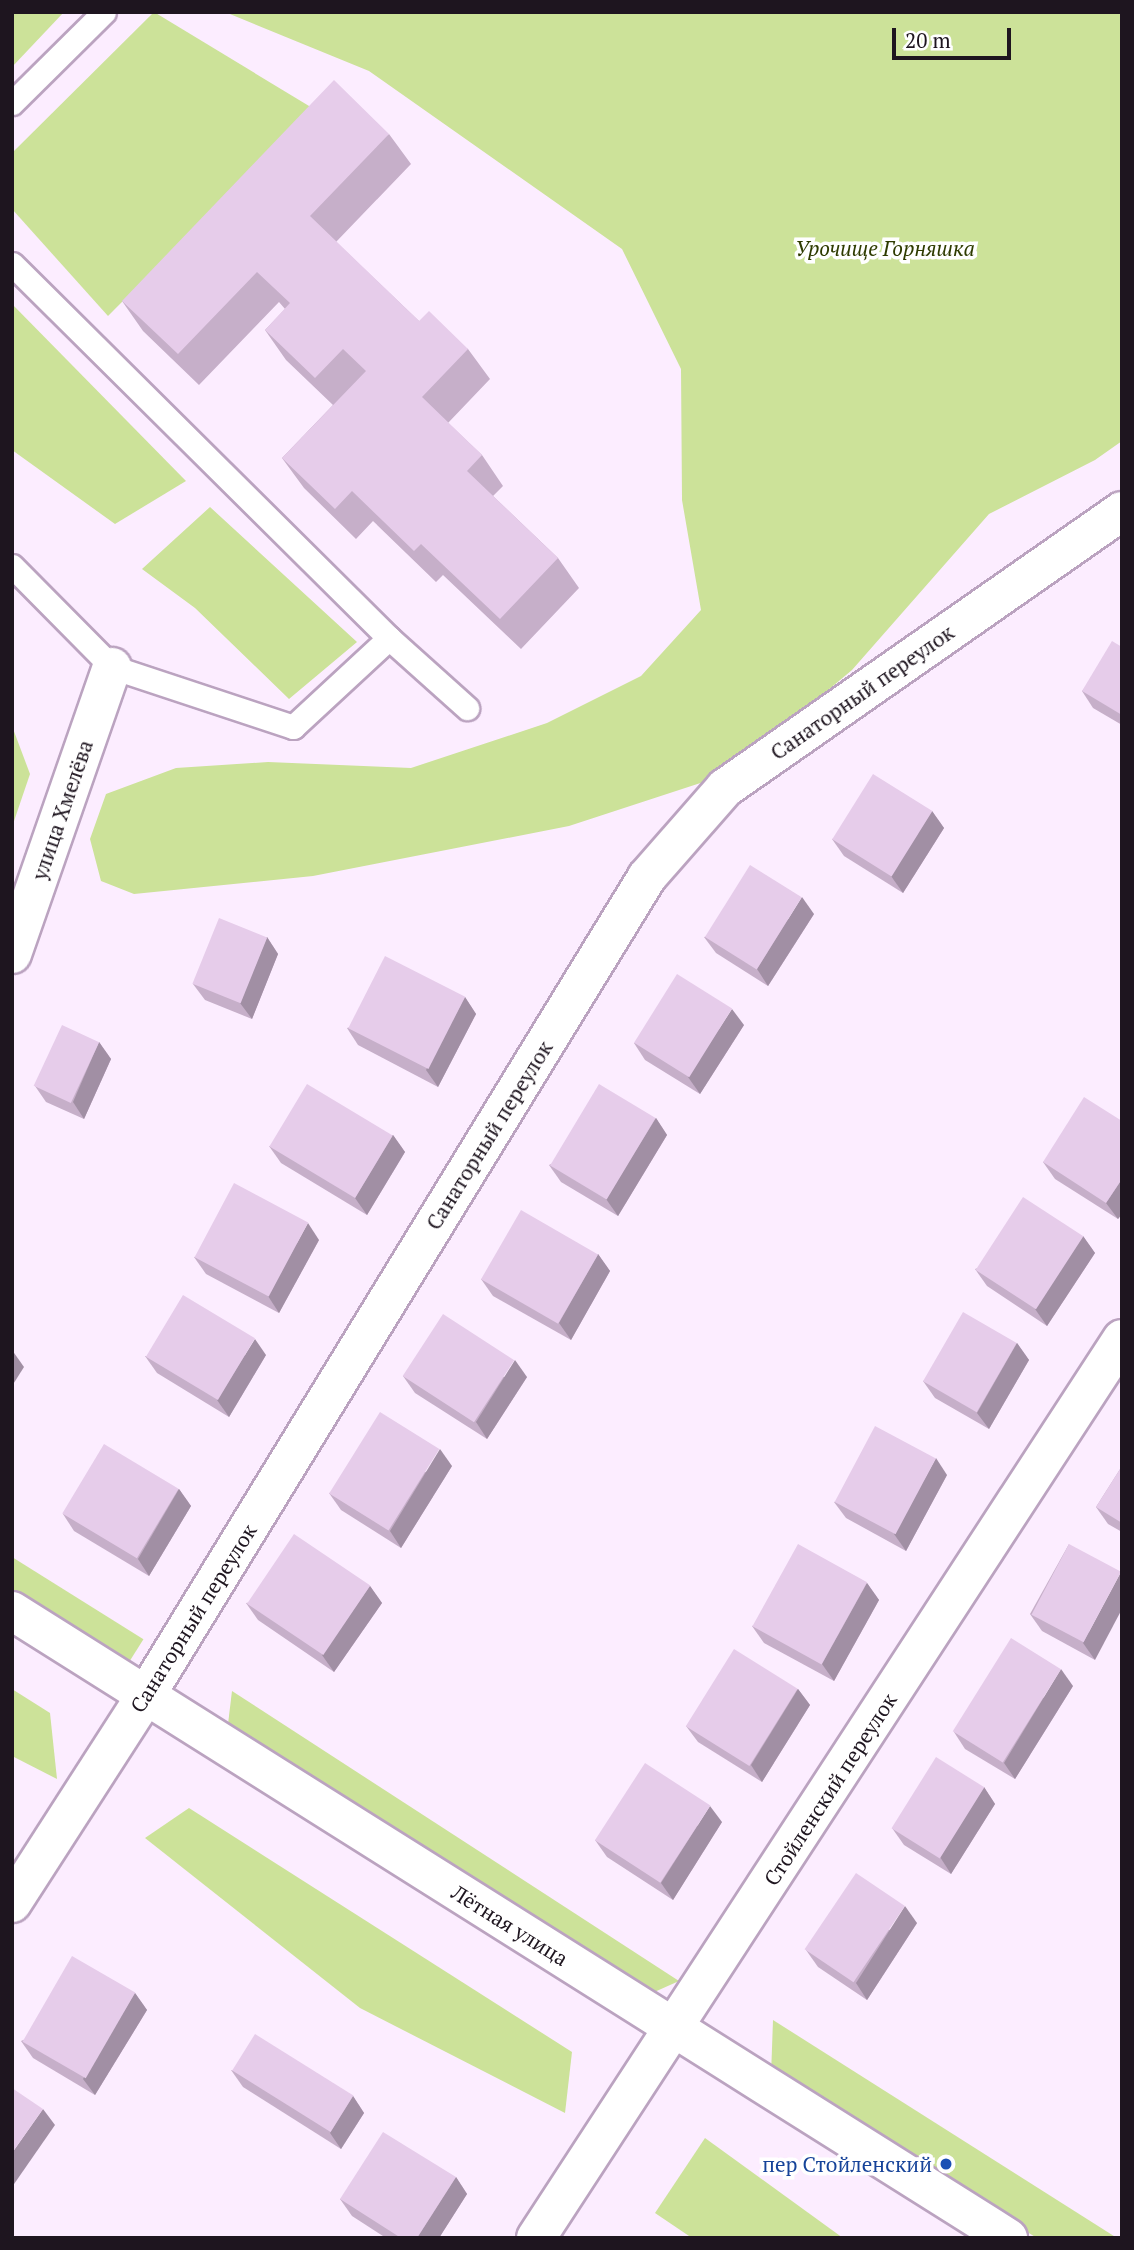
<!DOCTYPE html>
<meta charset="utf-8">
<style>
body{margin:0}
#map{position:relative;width:1134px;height:2250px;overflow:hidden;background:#fcedff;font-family:"PT Serif",serif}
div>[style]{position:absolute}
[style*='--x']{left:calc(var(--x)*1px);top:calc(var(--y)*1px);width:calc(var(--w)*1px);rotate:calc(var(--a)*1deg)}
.green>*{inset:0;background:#cce299;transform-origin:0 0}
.roads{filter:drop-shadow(2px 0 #bba3c0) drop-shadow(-2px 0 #bba3c0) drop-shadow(0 2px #bba3c0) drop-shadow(0 -2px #bba3c0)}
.service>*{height:23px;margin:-11.5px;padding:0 11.5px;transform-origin:11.5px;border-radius:11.5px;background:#fff}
.minor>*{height:38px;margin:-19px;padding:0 19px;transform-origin:19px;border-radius:19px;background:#fff}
.tertiary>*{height:38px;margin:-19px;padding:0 19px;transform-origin:19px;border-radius:19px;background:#fff}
.wall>*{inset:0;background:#c6afc9}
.shaded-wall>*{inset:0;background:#a18fa4}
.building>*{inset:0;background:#e6ccea;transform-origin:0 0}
.dots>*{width:19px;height:19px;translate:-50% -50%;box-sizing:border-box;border:4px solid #fff;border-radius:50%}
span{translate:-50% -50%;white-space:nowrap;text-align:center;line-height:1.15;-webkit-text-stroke:7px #fff;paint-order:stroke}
.park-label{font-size:21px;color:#2e3b00;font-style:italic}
.street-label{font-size:21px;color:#1e151f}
.transit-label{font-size:21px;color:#164399}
.right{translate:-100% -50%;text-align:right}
.frame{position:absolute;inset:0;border:14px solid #1e151f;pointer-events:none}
.scale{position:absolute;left:892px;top:28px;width:119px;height:32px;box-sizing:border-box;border:4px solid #1e151f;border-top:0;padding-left:9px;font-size:21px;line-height:24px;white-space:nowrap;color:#1e151f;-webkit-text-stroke:5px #fff;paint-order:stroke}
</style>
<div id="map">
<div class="green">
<i style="clip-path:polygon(12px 12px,64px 12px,12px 67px)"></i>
<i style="clip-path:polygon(154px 12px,314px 109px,108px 316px,12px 209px,12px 153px)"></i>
<i style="clip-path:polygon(225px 12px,1122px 12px,1122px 441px,1095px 460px,989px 514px,852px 670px,728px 774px,569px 826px,313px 876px,134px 894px,101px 881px,90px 839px,106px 794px,176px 768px,268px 762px,411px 768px,547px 723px,641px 676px,701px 610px,682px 500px,681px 369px,622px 249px,369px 71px)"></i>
<i style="clip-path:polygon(12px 304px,186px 481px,115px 524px,12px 450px)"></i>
<i style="clip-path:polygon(210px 507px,357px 642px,289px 699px,195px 608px,142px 569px)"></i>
<i style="clip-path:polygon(12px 726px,30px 774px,12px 827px)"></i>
<i style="left:12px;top:1557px;width:155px;height:33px;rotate:32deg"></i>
<i style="clip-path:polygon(12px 1689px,50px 1713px,57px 1779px,12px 1756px)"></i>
<i style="clip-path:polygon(232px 1691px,679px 1981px,641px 1998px,228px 1724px)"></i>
<i style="clip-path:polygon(189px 1808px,572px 2052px,565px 2113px,360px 2008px,145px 1838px)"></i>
<i style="clip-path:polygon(773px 2020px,1117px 2238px,1037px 2238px,771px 2076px)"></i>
<i style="clip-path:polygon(705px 2138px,843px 2238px,692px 2238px,655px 2213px)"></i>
</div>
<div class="roads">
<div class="service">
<i style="--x:12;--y:103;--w:129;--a:-44.7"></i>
<i style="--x:12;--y:264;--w:531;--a:44.77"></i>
<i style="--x:12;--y:566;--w:142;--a:45.3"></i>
<i style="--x:112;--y:667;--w:191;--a:18.3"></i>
<i style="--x:293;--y:727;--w:131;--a:-42.8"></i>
<i style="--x:389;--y:638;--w:105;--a:41.9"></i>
</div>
<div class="minor">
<i style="--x:12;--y:954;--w:304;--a:-70.8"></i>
<i style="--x:12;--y:1903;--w:247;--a:-57.2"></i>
<i style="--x:146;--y:1695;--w:959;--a:-58.51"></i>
<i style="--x:647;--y:877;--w:118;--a:-48.8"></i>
<i style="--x:725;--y:788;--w:484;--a:-34.9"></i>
<i style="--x:536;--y:2238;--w:1073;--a:-56.9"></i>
</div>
<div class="tertiary">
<i style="--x:12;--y:1611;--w:1177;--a:32.19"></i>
</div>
</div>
<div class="wall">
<i style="clip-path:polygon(389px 134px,411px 164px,336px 242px,419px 321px,468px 349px,490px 379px,448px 423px,482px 455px,503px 486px,493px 496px,558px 558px,579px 588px,521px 649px,443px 575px,436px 582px,373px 521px,356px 539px,304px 488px,282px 458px,333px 405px,286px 360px,265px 330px,285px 309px,279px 302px,199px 385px,143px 331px,122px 301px)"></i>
<i style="clip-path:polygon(1122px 647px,1122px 725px,1093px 708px,1082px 691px)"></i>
<i style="clip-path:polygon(932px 811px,944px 828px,903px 893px,844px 856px,832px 839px)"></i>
<i style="clip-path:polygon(814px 914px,768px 986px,716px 953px,704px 937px)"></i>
<i style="clip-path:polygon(267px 937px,278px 954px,252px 1019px,205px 1000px,193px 984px)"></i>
<i style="clip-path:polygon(465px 997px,476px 1014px,438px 1087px,358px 1045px,347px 1028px)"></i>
<i style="clip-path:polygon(744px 1025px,700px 1094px,645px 1060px,634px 1043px)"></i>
<i style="clip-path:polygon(99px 1042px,111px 1059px,84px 1119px,46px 1102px,35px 1086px)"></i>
<i style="clip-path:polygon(656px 1118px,667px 1135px,618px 1216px,561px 1182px,549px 1165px)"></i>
<i style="clip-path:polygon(1122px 1121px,1122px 1214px,1118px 1219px,1055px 1179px,1043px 1162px)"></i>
<i style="clip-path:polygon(393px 1135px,405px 1152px,367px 1215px,281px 1163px,269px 1146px)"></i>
<i style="clip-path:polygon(1083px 1236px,1095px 1253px,1047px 1326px,987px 1286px,975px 1269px)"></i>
<i style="clip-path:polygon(319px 1240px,279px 1313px,206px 1274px,194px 1257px)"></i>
<i style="clip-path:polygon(598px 1254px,610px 1271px,571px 1340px,493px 1296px,481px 1279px)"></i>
<i style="clip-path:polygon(1017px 1343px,1029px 1360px,989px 1429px,935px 1398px,923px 1381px)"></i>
<i style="clip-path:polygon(266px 1355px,229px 1417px,157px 1373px,145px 1356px)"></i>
<i style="clip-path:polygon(403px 1376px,527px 1377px,487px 1439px,415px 1393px)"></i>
<i style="clip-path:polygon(452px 1466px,401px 1548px,341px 1510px,329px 1493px)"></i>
<i style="clip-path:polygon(1122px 1466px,1122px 1532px,1108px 1524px,1096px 1507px)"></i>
<i style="clip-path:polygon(947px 1475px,906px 1551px,846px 1518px,834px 1502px)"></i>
<i style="clip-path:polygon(179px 1489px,191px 1506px,149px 1576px,74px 1531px,63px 1514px)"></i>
<i style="clip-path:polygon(1069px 1544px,1095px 1660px,1042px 1631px,1030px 1614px)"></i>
<i style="clip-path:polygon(867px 1583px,879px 1600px,834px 1681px,764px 1643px,752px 1626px)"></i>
<i style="clip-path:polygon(370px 1586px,382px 1603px,334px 1672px,258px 1620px,246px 1603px)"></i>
<i style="clip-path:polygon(1073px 1686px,1015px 1779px,965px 1749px,954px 1732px)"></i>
<i style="clip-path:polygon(798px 1689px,810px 1705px,762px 1782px,698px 1742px,686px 1726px)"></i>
<i style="clip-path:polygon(984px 1787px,995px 1804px,951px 1874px,904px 1845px,892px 1828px)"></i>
<i style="clip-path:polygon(722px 1822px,673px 1900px,607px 1857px,595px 1840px)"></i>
<i style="clip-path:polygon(917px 1923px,867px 2000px,818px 1967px,806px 1950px)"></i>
<i style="clip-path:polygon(135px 1993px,147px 2010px,95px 2095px,33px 2058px,21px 2041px)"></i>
<i style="clip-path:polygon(231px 2070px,353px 2096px,364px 2113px,341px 2149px,243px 2087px)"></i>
<i style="clip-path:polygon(456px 2177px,467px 2194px,439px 2238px,386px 2238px,352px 2216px,340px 2199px)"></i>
</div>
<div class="shaded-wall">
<i style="clip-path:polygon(932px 811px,944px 828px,903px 893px,891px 876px)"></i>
<i style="clip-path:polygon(802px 897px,814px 914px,768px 986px,757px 969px)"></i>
<i style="clip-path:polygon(267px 937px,278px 954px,252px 1019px,240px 1003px)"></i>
<i style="clip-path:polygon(465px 997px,476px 1014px,438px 1087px,426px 1070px)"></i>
<i style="clip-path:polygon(732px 1009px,744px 1025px,700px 1094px,688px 1077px)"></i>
<i style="clip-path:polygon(99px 1042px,111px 1059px,84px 1119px,73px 1102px)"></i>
<i style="clip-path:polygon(656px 1118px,667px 1135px,618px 1216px,606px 1199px)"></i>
<i style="clip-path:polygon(393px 1135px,405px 1152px,367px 1215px,355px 1198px)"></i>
<i style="clip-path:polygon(1122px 1179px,1122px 1214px,1118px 1219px,1106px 1203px)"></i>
<i style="clip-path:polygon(308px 1223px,319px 1240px,279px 1313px,268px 1296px)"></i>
<i style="clip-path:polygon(1083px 1236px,1095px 1253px,1047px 1326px,1035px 1309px)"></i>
<i style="clip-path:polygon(598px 1254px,610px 1271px,571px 1340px,559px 1323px)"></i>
<i style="clip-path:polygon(255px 1339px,266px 1355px,229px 1417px,217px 1400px)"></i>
<i style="clip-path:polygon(1017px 1343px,1029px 1360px,989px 1429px,977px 1413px)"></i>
<i style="clip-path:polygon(12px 1350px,24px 1367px,12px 1386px)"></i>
<i style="clip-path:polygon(515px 1360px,527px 1377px,487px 1439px,476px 1422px)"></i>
<i style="clip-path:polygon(440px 1449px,452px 1466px,401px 1548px,390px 1531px)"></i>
<i style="clip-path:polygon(936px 1458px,947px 1475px,906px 1551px,894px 1534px)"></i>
<i style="clip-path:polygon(179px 1489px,191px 1506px,149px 1576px,138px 1559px)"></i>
<i style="clip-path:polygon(1121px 1572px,1122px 1609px,1095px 1660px,1083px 1643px)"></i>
<i style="clip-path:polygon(867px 1583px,879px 1600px,834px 1681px,822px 1664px)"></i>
<i style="clip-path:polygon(370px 1586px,382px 1603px,334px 1672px,322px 1655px)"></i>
<i style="clip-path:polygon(1061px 1669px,1073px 1686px,1015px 1779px,1004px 1763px)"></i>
<i style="clip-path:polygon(798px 1689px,810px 1705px,762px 1782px,751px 1765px)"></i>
<i style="clip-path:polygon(984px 1787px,995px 1804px,951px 1874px,940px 1857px)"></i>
<i style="clip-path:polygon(710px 1806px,722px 1822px,673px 1900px,661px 1883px)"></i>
<i style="clip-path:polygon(905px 1906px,917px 1923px,867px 2000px,856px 1983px)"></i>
<i style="clip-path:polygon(135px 1993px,147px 2010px,95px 2095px,83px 2079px)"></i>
<i style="clip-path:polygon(353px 2096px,364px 2113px,341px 2149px,330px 2133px)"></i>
<i style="clip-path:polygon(43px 2109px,55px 2125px,12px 2187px,12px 2153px)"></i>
<i style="clip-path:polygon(456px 2177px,467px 2194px,439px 2238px,417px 2238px)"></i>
</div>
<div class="building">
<i style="clip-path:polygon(334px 80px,389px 134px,310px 216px,419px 321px,429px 311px,468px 349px,422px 397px,482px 455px,467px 471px,558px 558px,500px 619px,421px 544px,414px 551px,352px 491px,335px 509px,282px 458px,366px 371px,343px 349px,315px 378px,265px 330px,290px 303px,257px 272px,178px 354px,122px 301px)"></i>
<i style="clip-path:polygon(1112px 641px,1122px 647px,1122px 715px,1082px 691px)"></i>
<i style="left:873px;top:774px;width:70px;height:77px;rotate:32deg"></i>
<i style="left:750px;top:865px;width:61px;height:85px;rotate:32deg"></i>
<i style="left:219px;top:918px;width:52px;height:71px;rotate:22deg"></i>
<i style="left:385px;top:956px;width:90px;height:81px;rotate:27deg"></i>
<i style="left:677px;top:974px;width:65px;height:81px;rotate:32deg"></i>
<i style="left:62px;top:1025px;width:41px;height:67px;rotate:25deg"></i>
<i style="left:307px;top:1084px;width:100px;height:73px;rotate:31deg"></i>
<i style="left:599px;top:1084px;width:66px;height:95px;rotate:31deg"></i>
<i style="clip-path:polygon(1084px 1097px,1122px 1121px,1122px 1179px,1106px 1203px,1043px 1162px)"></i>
<i style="left:234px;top:1183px;width:84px;height:84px;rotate:28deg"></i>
<i style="left:1023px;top:1197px;width:72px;height:87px;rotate:33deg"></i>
<i style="left:521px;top:1210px;width:89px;height:80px;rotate:30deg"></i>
<i style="left:183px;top:1295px;width:84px;height:72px;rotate:31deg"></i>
<i style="left:963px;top:1312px;width:62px;height:80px;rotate:30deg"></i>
<i style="left:443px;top:1314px;width:85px;height:74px;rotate:33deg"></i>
<i style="left:380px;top:1412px;width:70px;height:96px;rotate:32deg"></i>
<i style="left:875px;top:1426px;width:69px;height:86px;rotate:28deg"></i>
<i style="left:104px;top:1444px;width:87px;height:81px;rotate:31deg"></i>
<i style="clip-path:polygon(1122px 1466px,1122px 1523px,1096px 1507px)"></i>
<i style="left:294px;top:1534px;width:92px;height:84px;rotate:34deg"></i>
<i style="left:798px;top:1544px;width:79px;height:94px;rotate:29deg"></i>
<i style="left:1069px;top:1544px;width:59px;height:80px;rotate:28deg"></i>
<i style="left:1011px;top:1638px;width:59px;height:110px;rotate:32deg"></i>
<i style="left:734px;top:1649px;width:75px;height:91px;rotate:32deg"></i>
<i style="left:936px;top:1757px;width:57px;height:84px;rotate:32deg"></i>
<i style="left:645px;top:1763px;width:78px;height:92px;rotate:33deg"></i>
<i style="left:856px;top:1873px;width:59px;height:92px;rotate:34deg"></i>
<i style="left:72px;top:1956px;width:73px;height:99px;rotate:30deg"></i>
<i style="left:255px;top:2034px;width:116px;height:43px;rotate:32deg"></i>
<i style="clip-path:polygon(12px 2088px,43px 2109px,12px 2153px)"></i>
<i style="clip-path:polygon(383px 2132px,456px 2177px,417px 2238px,401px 2238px,340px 2199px)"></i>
</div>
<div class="dots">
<i style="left:946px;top:2164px;background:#1a4fb4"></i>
</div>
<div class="park-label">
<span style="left:885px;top:248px">Урочище Горняшка</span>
</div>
<div class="street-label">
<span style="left:862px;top:692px;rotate:-35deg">Санаторный переулок</span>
<span style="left:62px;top:810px;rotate:-71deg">улица Хмелёва</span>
<span style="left:489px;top:1135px;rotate:-58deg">Санаторный переулок</span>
<span style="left:193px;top:1618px;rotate:-58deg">Санаторный переулок</span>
<span style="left:830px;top:1789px;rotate:-57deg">Стойленский переулок</span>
<span style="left:510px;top:1925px;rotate:32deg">Лётная улица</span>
</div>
<div class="transit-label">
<span class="right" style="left:932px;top:2164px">пер Стойленский</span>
</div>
<div class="frame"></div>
<div class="scale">20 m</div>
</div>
